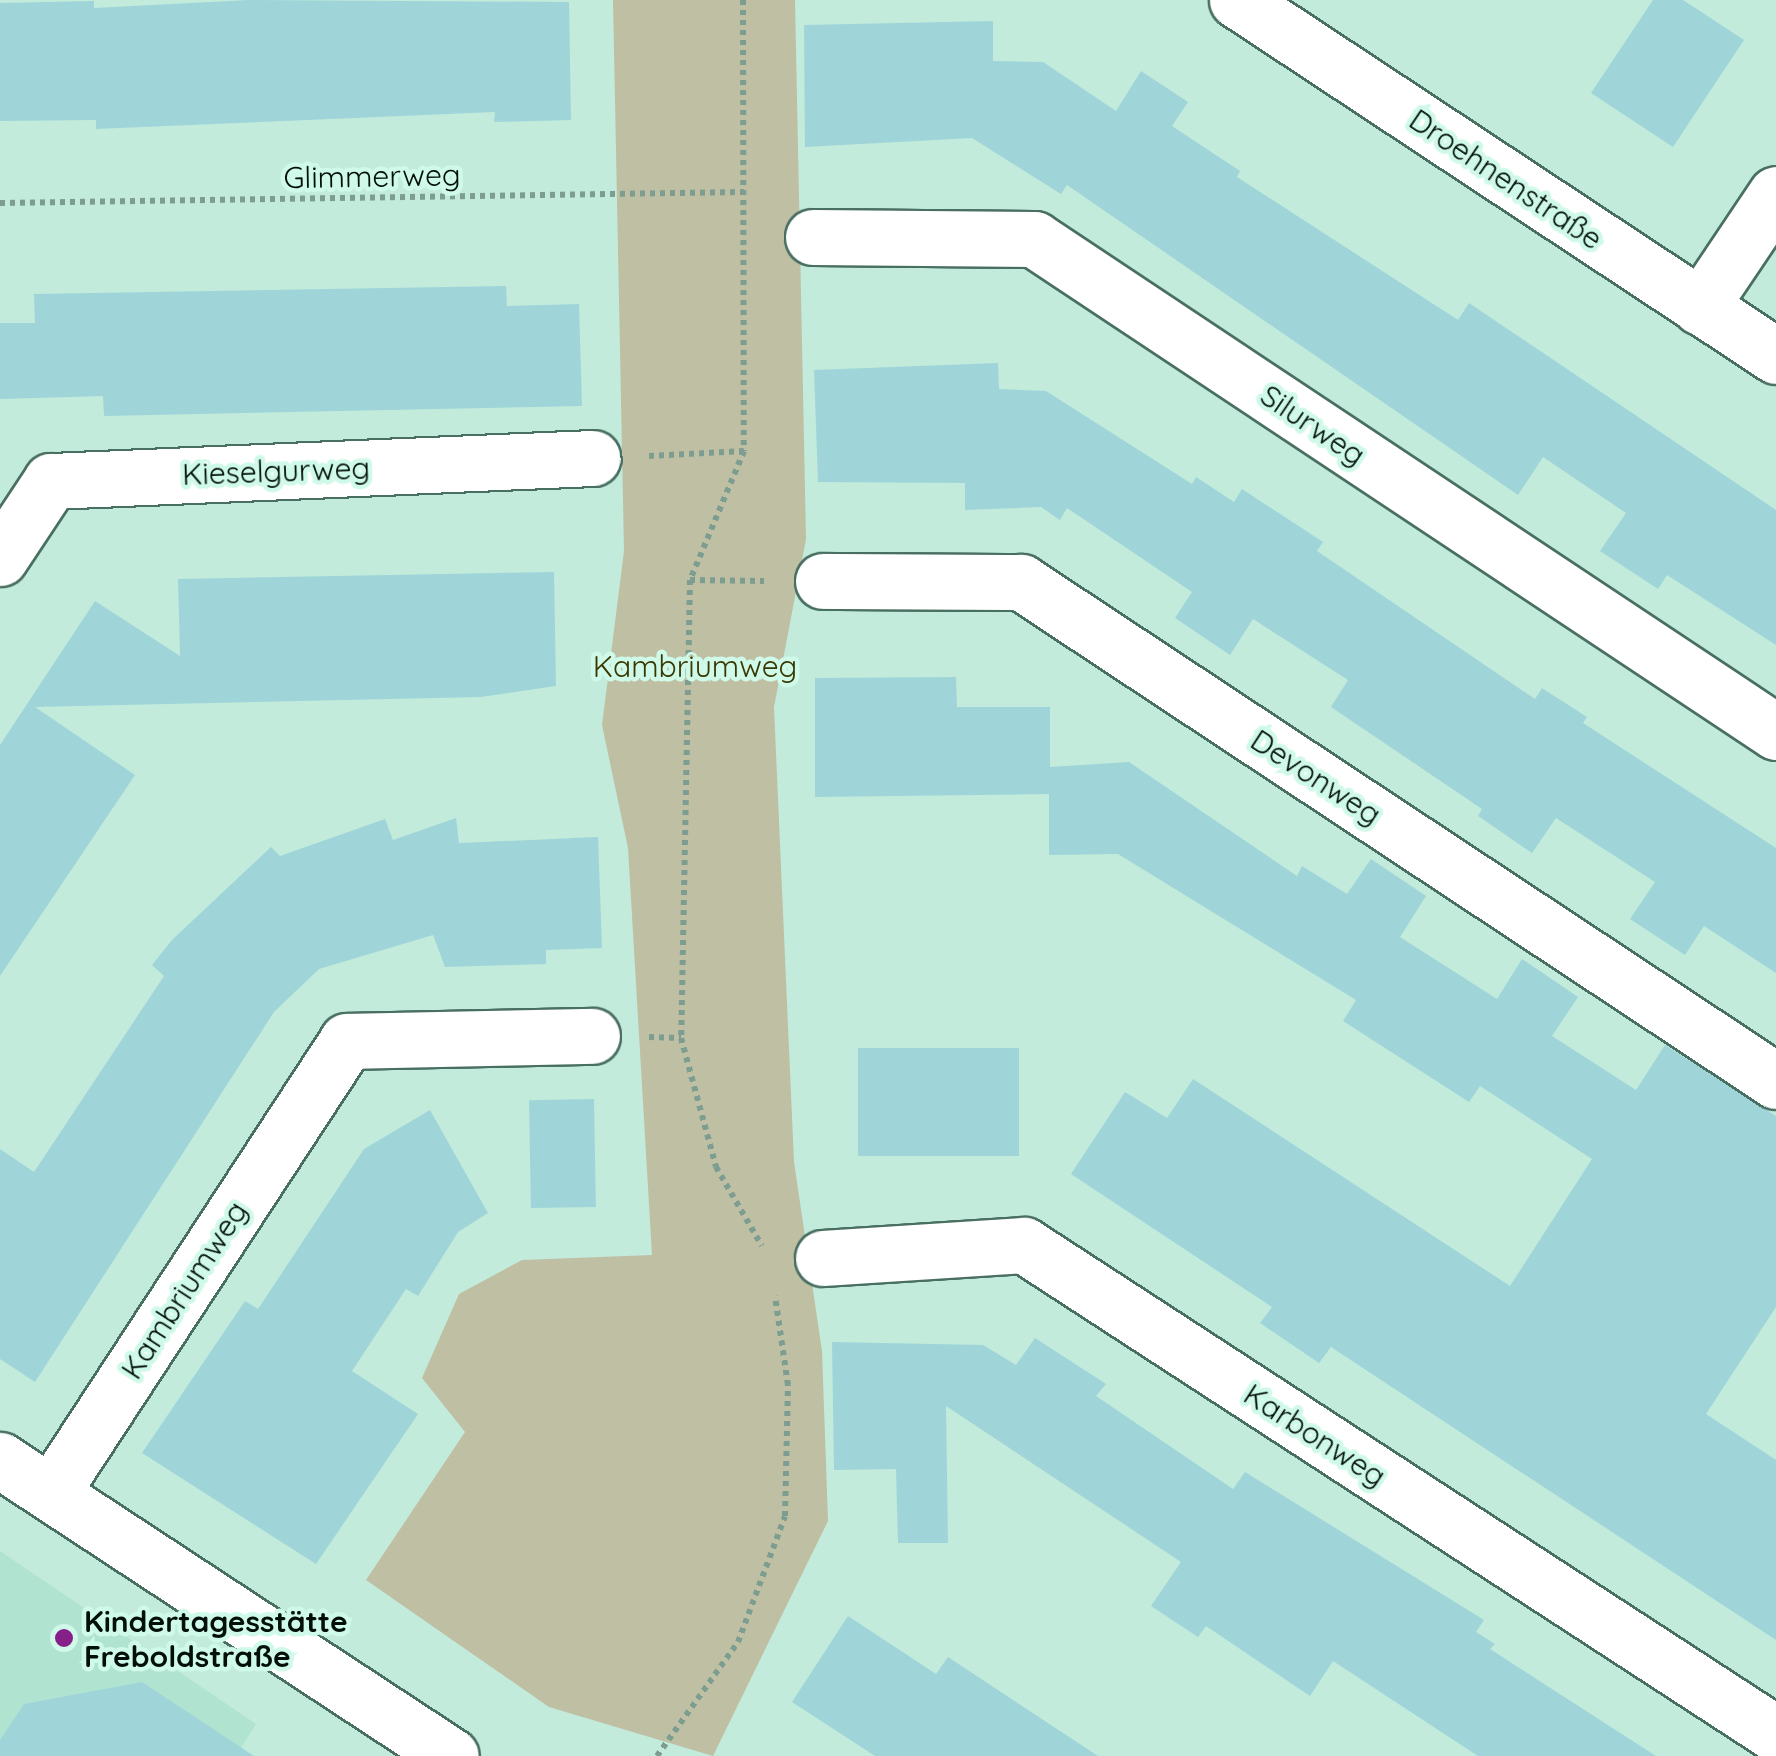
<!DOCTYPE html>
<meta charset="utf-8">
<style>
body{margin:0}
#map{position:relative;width:1776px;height:1756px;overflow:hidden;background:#c2ebdb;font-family:Quicksand,sans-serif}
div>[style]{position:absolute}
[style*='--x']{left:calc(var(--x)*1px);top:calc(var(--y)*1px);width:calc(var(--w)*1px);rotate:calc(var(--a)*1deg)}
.built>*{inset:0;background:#b0e3d0}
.green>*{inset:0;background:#bfbfa4}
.building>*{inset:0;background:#9fd5d9;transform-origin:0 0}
.path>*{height:6px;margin-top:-3px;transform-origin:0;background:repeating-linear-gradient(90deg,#7e9d91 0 5px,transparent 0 10px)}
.roads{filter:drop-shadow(2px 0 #496f62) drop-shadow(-2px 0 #496f62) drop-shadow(0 2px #496f62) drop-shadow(0 -2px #496f62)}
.minor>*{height:55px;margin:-27.5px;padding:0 27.5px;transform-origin:27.5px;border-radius:27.5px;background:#fff}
.dots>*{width:28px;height:28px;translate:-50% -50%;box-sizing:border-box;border:5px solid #cff9e8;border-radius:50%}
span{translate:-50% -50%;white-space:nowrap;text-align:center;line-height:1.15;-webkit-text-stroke:9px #cff9e8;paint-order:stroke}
.street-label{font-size:30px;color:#020f0a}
.park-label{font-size:30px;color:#393702}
.poi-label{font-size:30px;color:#020f0a;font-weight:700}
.left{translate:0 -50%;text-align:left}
</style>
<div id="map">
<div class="built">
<i style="clip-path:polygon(0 1551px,256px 1724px,236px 1756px,0 1756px)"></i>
</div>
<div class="green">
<i style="clip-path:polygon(613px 0,795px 0,806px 539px,774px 707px,794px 1162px,822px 1351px,828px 1521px,713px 1756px,549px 1707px,366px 1580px,465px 1432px,422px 1378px,459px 1294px,522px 1260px,652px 1255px,628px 848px,602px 725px,624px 551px)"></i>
</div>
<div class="building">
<i style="clip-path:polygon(249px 0,569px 2px,571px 120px,494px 122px,495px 112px,96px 129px,96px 120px,0 121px,0 3px,94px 1px,94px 8px)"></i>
<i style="clip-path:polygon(1653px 0,1683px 0,1744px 40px,1673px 147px,1591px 93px)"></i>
<i style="clip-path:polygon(993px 21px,993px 61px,1043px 62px,1116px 111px,1141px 71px,1188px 102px,1172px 126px,1240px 171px,1237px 177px,1458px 320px,1469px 303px,1776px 510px,1776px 645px,1667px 575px,1658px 589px,1600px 551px,1626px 513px,1543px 457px,1518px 495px,1067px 185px,1061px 194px,972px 138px,805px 147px,804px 25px)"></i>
<i style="clip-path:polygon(506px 286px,507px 306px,579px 304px,582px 406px,104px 416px,103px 396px,0 399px,0 323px,35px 323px,34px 294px)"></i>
<i style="clip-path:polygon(998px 363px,999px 389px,1046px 391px,1192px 484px,1196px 477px,1234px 502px,1242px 489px,1323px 542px,1317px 551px,1535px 699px,1542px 688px,1587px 717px,1583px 723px,1776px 848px,1776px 973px,1704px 926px,1685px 955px,1630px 919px,1655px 882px,1556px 818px,1532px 853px,1478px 816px,1482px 809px,1331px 707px,1348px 680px,1253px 619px,1230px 655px,1175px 618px,1192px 592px,1067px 508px,1060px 520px,1041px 507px,965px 510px,965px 483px,818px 482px,814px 370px)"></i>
<i style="clip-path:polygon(554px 572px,556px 686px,481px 697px,35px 707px,135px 775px,0 976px,0 745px,95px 601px,180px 656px,178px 579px)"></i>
<i style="clip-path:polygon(956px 677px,957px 707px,1050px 707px,1050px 767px,1129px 762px,1297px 876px,1302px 866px,1347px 894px,1371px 859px,1426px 896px,1400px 937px,1497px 999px,1522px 959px,1578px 997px,1552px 1036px,1636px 1090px,1665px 1045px,1776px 1116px,1776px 1307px,1706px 1414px,1776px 1460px,1776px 1640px,1331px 1347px,1319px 1363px,1260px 1323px,1272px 1307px,1071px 1174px,1125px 1092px,1167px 1118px,1193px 1079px,1510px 1286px,1592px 1159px,1480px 1086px,1469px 1102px,1343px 1021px,1356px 1000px,1118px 854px,1049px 855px,1049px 794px,815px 797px,815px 678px)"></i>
<i style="clip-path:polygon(456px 818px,459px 843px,598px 837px,602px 948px,546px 950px,546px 964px,445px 967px,433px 935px,319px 969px,274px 1012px,35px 1382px,0 1359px,0 1149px,34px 1172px,164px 976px,152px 965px,172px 940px,271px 847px,280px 856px,385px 819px,393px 840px)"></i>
<i style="left:1019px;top:1048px;width:108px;height:161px;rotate:90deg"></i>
<i style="left:594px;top:1099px;width:108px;height:65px;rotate:89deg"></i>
<i style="clip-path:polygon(430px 1110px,488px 1213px,458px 1232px,418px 1296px,406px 1289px,352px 1371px,418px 1414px,316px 1564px,142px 1453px,245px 1301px,258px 1309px,364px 1149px)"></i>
<i style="clip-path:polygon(1035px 1338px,1106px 1384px,1096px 1396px,1233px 1489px,1245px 1472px,1484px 1620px,1476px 1632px,1495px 1644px,1490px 1649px,1656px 1756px,1478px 1756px,1333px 1661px,1310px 1696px,1206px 1626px,1198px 1637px,1151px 1606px,1181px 1562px,946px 1406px,948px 1543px,898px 1543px,896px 1469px,834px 1470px,832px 1342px,983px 1345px,1016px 1365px)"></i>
<i style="clip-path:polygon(848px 1616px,936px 1674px,948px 1657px,1098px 1756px,875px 1756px,792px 1702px)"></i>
<i style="clip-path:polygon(142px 1682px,254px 1756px,0 1756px,0 1740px,24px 1704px)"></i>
</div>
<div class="path">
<i style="--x:743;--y:0;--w:451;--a:89.9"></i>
<i style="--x:744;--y:451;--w:140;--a:112.7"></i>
<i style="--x:690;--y:580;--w:458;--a:91.1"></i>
<i style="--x:681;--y:1038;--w:134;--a:74.8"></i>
<i style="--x:716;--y:1167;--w:91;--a:59.8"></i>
<i style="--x:0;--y:203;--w:744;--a:-0.85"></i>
<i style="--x:649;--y:456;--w:95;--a:-3"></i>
<i style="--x:690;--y:580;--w:74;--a:0.8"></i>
<i style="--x:649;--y:1037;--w:32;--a:2"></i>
<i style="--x:657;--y:1756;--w:140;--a:-54.6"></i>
<i style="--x:738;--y:1642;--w:134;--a:-69.5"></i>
<i style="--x:785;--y:1516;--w:131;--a:-88.7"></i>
<i style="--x:788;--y:1385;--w:90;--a:-98.3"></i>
</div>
<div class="roads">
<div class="minor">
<i style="--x:1237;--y:0;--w:646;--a:33.44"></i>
<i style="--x:813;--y:237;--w:221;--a:0.5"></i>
<i style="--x:1034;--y:239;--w:891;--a:33.6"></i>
<i style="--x:1700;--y:307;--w:136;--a:-56.1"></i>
<i style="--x:0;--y:558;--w:92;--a:-56.5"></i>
<i style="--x:51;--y:481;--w:542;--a:-2.43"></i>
<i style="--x:823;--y:581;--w:198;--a:0.3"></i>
<i style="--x:1021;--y:582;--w:905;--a:33.46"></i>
<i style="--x:823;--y:1258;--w:201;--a:-3.7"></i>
<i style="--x:1024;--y:1245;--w:897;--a:33.03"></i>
<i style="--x:0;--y:1460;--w:539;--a:33.28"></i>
<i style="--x:51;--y:1493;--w:540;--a:-56.78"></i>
<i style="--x:347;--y:1041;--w:245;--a:-1.2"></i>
</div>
</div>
<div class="dots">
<i style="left:64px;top:1638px;background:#861f87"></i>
</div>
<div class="street-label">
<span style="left:372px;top:176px;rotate:-1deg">Glimmerweg</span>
<span style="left:1506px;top:179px;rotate:34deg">Droehnenstraße</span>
<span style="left:1313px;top:425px;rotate:34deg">Silurweg</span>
<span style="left:276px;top:471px;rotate:-2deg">Kieselgurweg</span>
<span style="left:1316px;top:777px;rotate:33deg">Devonweg</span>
<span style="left:184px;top:1290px;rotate:-57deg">Kambriumweg</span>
<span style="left:1315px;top:1435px;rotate:33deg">Karbonweg</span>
</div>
<div class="park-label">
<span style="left:695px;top:666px">Kambriumweg</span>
</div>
<div class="poi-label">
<span class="left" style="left:84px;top:1638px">Kindertagesstätte<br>Freboldstraße</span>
</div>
</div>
